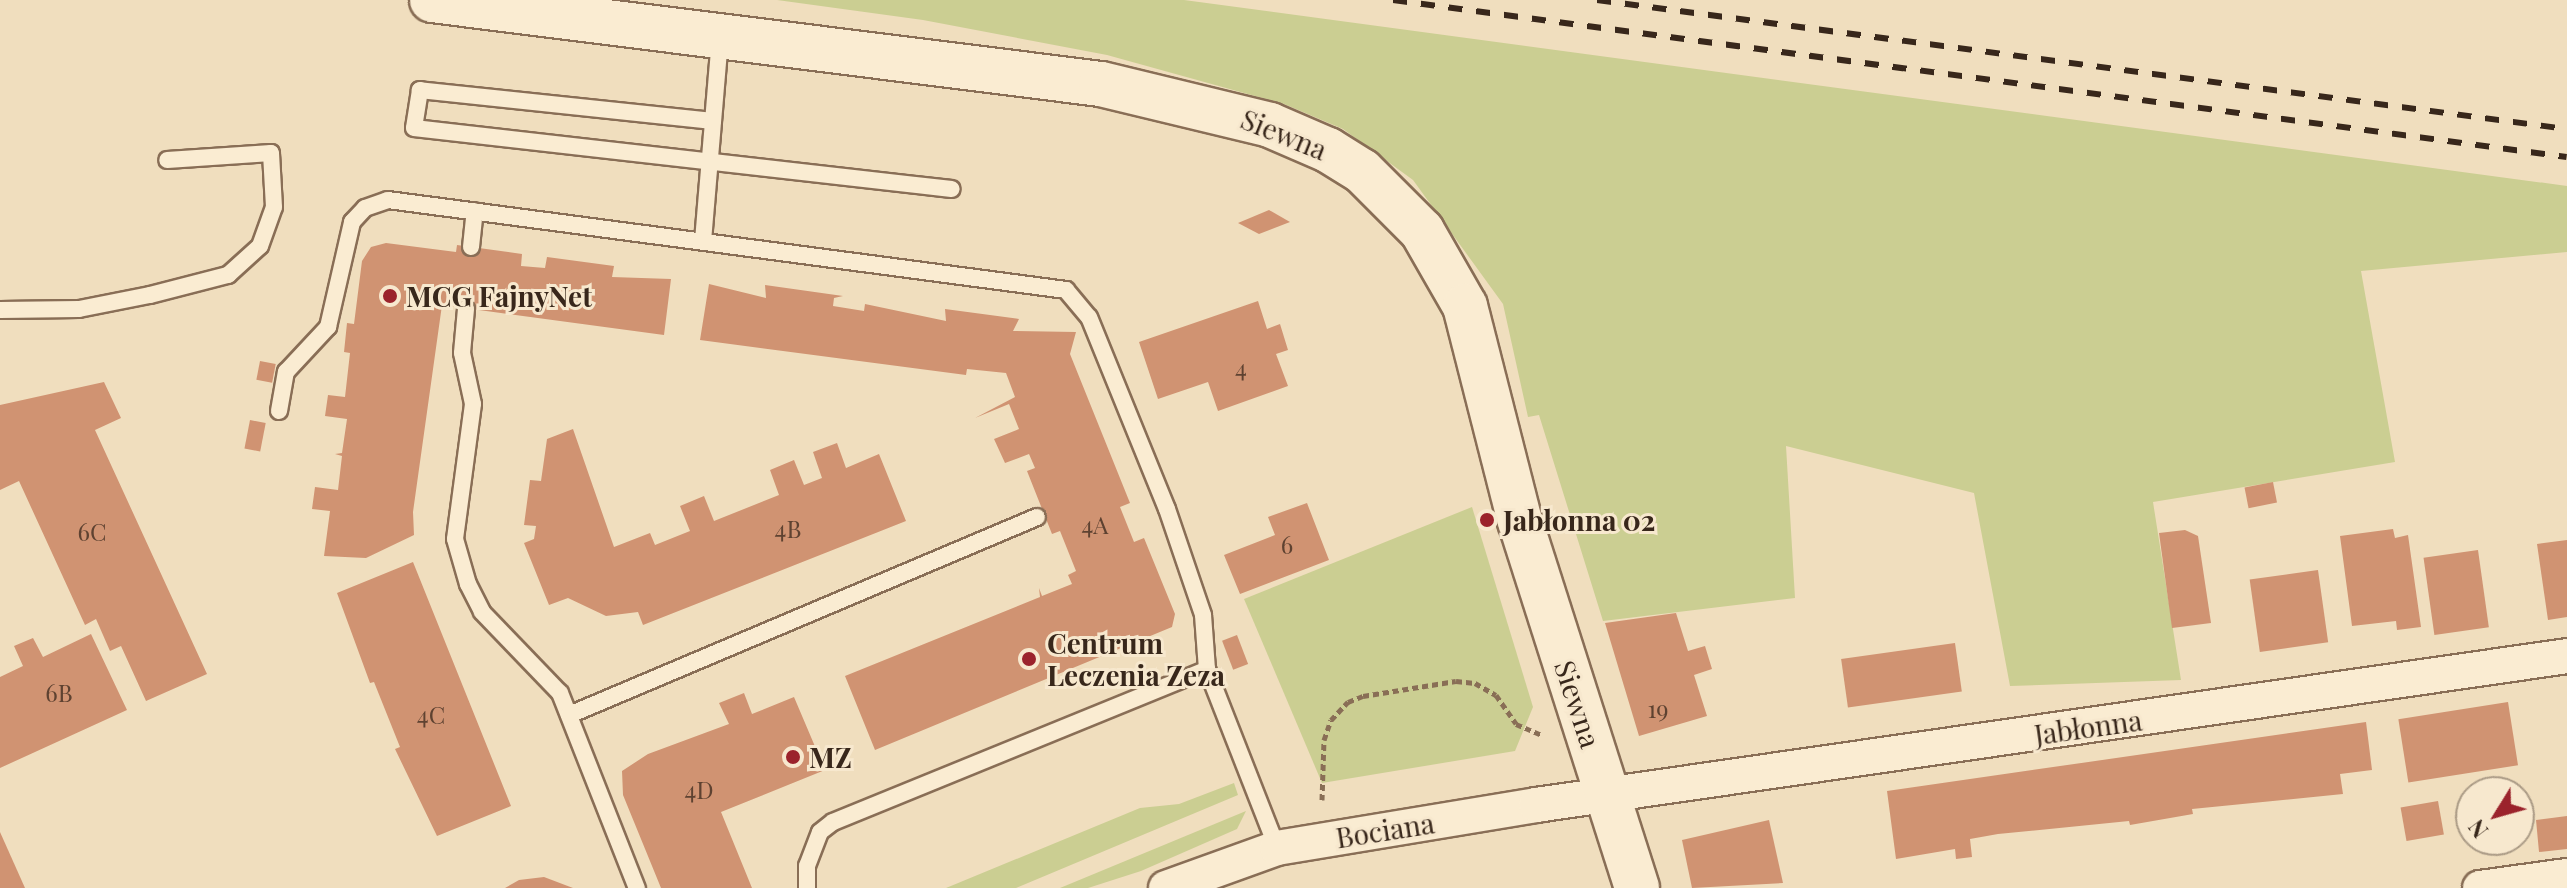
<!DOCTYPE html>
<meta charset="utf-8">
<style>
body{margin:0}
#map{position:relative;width:2567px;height:888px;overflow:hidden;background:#f0debe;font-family:"Playfair Display",serif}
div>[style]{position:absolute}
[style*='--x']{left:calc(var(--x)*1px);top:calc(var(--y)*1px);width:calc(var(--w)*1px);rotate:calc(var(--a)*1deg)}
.green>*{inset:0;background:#cbce92}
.building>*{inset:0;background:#d09372;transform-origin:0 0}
.path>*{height:5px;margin-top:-2.5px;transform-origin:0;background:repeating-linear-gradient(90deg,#896e56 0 6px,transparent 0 10px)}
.roads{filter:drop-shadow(2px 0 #896e56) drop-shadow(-2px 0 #896e56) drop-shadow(0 2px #896e56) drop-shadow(0 -2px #896e56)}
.lane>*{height:16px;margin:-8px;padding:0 8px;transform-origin:8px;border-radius:8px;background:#faecd2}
.street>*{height:34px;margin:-17px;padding:0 17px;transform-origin:17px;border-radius:17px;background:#faecd2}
.secondary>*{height:44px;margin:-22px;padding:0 22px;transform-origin:22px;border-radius:22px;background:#faecd2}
.rail>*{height:6px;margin-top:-3px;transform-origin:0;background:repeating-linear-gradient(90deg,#38271b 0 14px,transparent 0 28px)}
.dots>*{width:22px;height:22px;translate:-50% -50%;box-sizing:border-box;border:4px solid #f7e8ce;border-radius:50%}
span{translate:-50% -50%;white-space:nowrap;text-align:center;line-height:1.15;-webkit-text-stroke:6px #f7e8ce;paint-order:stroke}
.number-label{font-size:24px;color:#5e4231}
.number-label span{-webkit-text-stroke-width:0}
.street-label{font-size:28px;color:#38271b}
.poi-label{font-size:28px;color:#38271b;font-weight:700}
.left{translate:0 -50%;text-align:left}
.north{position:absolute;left:2455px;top:776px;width:80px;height:80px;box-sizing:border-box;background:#f7e8ce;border:2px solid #ab9b86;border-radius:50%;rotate:233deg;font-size:22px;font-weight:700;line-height:32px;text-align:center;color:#38271b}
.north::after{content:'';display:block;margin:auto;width:28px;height:36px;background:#9b232c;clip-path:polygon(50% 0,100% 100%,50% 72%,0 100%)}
</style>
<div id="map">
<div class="green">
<i style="clip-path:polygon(777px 0,1184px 0,2567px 186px,2567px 252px,2361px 271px,2395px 462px,2153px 502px,2181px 680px,2010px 686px,1974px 493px,1786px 446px,1795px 598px,1603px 621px,1539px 415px,1528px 417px,1503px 304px,1413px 180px,1343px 129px,1284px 104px,1107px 55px,923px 20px)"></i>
<i style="clip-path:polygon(1472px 507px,1533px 707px,1515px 751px,1322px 783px,1244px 599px)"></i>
<i style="clip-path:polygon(1234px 783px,1238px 795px,1016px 888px,946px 888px,1140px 808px,1179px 804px)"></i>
<i style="clip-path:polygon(1246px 811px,1237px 829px,1141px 871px,1088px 888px,1060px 888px)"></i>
</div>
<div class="building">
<i style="clip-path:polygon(1269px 210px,1290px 222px,1259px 234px,1238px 223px)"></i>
<i style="clip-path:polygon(386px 243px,456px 252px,457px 245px,522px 254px,521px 266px,545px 268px,547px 257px,614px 266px,612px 277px,671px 279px,664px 335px,442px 305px,413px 512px,414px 535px,366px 558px,324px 556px,330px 511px,312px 509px,315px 487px,338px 490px,342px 456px,335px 454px,342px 453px,347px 419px,325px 416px,328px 395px,345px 397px,350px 353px,344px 352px,347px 323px,354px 324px,362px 261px,371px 247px)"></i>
<i style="clip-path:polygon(709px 284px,766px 298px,765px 285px,843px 296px,834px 298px,833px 306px,864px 311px,865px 304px,946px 321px,945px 309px,1019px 319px,1013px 331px,1076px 332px,1070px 354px,1130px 503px,1120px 507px,1134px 542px,1144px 538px,1175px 614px,1172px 627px,875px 750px,845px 676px,1040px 597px,1039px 588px,1042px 596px,1072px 584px,1068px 575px,1076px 571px,1060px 531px,1052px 534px,1027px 471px,1035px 468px,1029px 454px,1005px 463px,994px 439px,1019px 429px,1009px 404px,975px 418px,1015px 397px,1006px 373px,967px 369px,966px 375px,700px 340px)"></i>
<i style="clip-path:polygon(1258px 301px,1267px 329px,1280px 324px,1288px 350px,1276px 354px,1288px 386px,1218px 411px,1208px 382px,1158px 399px,1139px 342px)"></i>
<i style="left:260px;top:361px;width:16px;height:19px;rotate:11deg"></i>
<i style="clip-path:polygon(104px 382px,121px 418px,95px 430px,207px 674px,146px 701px,121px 646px,110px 651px,96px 619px,85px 625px,19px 481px,0 490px,0 405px)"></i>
<i style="left:250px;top:420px;width:16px;height:29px;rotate:11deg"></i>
<i style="clip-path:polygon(573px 429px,614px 547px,650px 533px,655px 545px,690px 531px,680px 506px,704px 496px,714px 521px,779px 495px,770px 470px,794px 460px,804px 485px,822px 478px,813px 452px,837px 443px,846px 468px,879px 454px,906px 521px,643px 625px,638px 612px,606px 616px,568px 598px,549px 605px,524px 543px,534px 539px,536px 526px,524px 525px,530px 480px,541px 481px,547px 439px)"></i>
<i style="left:2273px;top:482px;width:21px;height:29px;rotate:79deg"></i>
<i style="clip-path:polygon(1307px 503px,1329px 560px,1240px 594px,1224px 555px,1275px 535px,1268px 517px)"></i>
<i style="clip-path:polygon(2393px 529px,2395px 538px,2408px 535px,2421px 627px,2397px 630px,2396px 621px,2352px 626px,2340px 536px)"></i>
<i style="clip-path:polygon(2185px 530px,2198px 536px,2211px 623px,2172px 628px,2159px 533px)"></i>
<i style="clip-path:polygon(2567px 540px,2567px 617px,2548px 620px,2537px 544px)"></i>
<i style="left:2478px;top:550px;width:78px;height:55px;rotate:82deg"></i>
<i style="clip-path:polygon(413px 562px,511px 806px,437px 836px,395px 749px,400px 747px,374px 682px,370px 683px,337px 593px)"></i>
<i style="left:2318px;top:570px;width:73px;height:69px;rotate:82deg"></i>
<i style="clip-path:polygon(1676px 613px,1688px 651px,1705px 646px,1712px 669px,1694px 675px,1707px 716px,1639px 736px,1605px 623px)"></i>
<i style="clip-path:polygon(91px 634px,127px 710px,0 768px,0 677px,23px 666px,14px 646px,33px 638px,43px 657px)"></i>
<i style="left:1237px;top:635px;width:31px;height:16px;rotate:69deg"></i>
<i style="left:1955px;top:643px;width:49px;height:115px;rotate:82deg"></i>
<i style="clip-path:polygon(744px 693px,752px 714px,794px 697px,825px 770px,721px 812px,752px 888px,661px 888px,623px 795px,622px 771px,648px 754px,729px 724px,719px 703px)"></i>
<i style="left:2508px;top:702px;width:64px;height:111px;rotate:81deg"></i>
<i style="clip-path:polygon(2366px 722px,2372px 770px,2340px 774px,2343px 794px,2192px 809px,2193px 814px,2130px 825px,2129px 821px,1998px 834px,1970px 839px,1972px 857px,1956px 859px,1955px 849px,1896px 859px,1887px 791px)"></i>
<i style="left:2438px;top:801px;width:34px;height:38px;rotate:80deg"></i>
<i style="clip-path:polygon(2567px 816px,2567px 849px,2539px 852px,2536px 820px)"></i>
<i style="clip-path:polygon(1769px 820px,1783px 883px,1692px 888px,1682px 840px)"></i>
<i style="clip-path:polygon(0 832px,25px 888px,0 888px)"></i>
<i style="clip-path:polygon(544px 877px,573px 888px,505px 888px,519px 880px)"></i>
</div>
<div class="path">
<i style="--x:1322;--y:800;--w:60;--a:-88.1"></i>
<i style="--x:1324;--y:740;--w:21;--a:-71"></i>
<i style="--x:1331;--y:720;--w:25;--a:-47"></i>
<i style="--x:1348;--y:702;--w:16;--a:-22"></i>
<i style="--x:1363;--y:696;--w:94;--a:-9.2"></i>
<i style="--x:1456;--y:681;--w:19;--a:6"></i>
<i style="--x:1475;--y:683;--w:24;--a:30"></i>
<i style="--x:1496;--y:695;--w:35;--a:55"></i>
<i style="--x:1516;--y:724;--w:28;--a:23"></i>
</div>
<div class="roads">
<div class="lane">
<i style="--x:713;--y:121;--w:295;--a:-174"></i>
<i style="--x:420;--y:90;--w:38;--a:99"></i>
<i style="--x:414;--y:128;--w:541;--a:6.47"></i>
<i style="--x:703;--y:241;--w:202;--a:-85.2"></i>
<i style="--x:471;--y:247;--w:36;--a:-84"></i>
<i style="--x:466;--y:309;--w:44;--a:95.2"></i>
<i style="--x:462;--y:353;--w:52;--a:77.8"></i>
<i style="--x:473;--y:404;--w:136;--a:97.6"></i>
<i style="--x:455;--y:539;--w:47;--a:73.9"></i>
<i style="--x:468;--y:584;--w:31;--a:63"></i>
<i style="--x:482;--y:612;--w:112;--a:46.1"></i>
<i style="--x:560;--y:693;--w:210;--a:68.5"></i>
<i style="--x:0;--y:310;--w:79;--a:-0.7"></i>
<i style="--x:79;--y:309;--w:72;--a:-11.2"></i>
<i style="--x:150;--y:295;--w:81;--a:-14.4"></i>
<i style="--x:228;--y:275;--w:43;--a:-42.2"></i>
<i style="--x:260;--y:246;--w:41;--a:-70.3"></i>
<i style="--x:274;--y:207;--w:54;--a:-93.2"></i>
<i style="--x:271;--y:153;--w:104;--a:176.1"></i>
<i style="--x:279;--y:411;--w:40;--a:-80"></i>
<i style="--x:286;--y:372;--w:62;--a:-47"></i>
<i style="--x:328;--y:327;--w:108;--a:-77.1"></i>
<i style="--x:352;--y:222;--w:19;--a:-47"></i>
<i style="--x:365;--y:208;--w:24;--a:-19"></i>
<i style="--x:388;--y:200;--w:684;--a:7.56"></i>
<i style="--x:1066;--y:290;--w:35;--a:50"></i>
<i style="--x:1089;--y:317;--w:207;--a:67.9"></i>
<i style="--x:1167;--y:509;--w:112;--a:71.2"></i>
<i style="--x:1203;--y:615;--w:54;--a:85.8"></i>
<i style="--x:1207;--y:669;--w:192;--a:68.6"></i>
<i style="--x:569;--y:715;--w:508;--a:-22.93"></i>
<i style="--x:807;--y:888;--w:22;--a:-90"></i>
<i style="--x:807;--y:866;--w:36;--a:-69"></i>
<i style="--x:820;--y:832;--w:16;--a:-38"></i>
<i style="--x:833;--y:822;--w:404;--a:-22.2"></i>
</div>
<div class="street">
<i style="--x:1166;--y:888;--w:118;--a:-19.8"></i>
<i style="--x:1277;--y:848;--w:263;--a:-9.4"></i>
<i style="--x:1536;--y:805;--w:1042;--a:-8.22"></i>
<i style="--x:2480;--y:888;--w:88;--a:-7.9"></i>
</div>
<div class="secondary">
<i style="--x:432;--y:0;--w:674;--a:7.16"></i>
<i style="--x:1101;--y:84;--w:174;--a:13.6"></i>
<i style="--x:1270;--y:125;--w:63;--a:23.3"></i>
<i style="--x:1328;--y:150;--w:40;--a:32"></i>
<i style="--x:1362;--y:171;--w:85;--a:45"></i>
<i style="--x:1422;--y:231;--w:86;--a:60.2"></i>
<i style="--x:1465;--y:306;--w:222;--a:75.7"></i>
<i style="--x:1520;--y:521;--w:385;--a:72.3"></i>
</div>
</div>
<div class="rail">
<i style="--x:1393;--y:0;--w:1184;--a:7.62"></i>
<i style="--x:1597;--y:0;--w:979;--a:7.58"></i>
</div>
<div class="dots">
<i style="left:390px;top:296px;background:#9b232c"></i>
<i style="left:1487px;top:520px;background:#9b232c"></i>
<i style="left:1029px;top:659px;background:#9b232c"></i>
<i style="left:793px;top:757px;background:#9b232c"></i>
</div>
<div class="number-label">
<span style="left:1241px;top:368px">4</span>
<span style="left:1095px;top:525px">4A</span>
<span style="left:788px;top:529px">4B</span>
<span style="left:92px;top:532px">6C</span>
<span style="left:1287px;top:545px">6</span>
<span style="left:59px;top:693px">6B</span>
<span style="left:1658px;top:709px">19</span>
<span style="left:431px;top:715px">4C</span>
<span style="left:699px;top:790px">4D</span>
</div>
<div class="street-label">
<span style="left:1284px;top:134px;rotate:22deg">Siewna</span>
<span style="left:1578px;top:704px;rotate:72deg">Siewna</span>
<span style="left:2088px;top:727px;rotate:-8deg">Jabłonna</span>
<span style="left:1385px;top:830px;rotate:-9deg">Bociana</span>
</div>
<div class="poi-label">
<span class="left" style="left:406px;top:296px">MCG FajnyNet</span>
<span class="left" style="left:1503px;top:520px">Jabłonna 02</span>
<span class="left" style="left:1047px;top:659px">Centrum<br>Leczenia Zeza</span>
<span class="left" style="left:809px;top:757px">MZ</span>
</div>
<div class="north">N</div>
</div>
